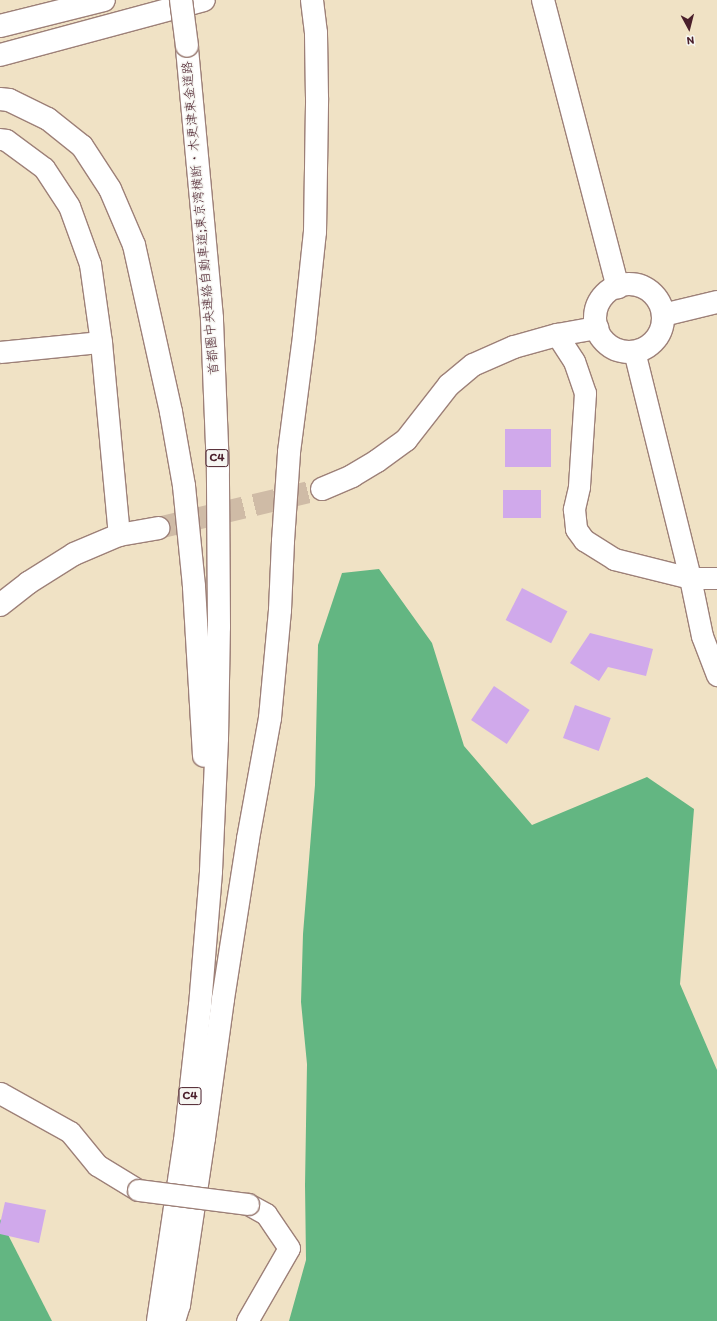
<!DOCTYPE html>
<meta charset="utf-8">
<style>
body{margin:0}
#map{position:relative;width:717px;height:1321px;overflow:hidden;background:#f0e2c5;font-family:Itim,"Klee One",sans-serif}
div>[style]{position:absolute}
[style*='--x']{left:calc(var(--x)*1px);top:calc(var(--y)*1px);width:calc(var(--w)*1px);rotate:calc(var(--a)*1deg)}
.forest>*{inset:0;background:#63b682}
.building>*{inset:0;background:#d0a9eb;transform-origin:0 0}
.secondary-tunnel>*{height:22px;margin-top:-11px;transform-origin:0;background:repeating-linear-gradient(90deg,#cfbba6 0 22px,transparent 0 33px)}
.roads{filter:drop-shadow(1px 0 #9d8078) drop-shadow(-1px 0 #9d8078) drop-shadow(0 1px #9d8078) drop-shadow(0 -1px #9d8078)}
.street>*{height:21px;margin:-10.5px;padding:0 10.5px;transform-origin:10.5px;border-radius:10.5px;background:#fff}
.secondary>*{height:22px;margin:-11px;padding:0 11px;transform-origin:11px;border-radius:11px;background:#fff}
.secondary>.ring{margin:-11px;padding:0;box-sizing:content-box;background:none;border:22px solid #fff;border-radius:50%}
.highway>*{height:22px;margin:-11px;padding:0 11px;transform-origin:11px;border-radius:11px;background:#fff}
.bridges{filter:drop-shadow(1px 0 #9d8078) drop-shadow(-1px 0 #9d8078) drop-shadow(0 1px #9d8078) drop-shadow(0 -1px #9d8078)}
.street-bridge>*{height:21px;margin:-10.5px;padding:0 10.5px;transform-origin:10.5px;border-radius:10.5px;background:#fff}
.highway-bridge>*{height:22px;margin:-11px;padding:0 11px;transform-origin:11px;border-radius:11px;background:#fff}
span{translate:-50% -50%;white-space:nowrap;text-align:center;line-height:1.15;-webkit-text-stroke:3px #f6f6f2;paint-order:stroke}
.shield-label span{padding:1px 3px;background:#f6f6f2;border:1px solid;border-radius:3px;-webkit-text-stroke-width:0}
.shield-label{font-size:12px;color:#4a1f2b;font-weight:700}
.street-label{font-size:13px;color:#4a1f2b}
.north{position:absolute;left:669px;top:8px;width:40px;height:40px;-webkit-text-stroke:3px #f6f6f2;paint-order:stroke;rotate:173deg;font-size:11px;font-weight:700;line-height:16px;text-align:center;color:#4a1f2b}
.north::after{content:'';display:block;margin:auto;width:14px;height:18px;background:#4a1f2b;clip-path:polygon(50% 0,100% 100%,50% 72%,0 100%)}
</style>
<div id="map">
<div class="forest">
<i style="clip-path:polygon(379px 569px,432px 643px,464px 746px,532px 825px,647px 777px,694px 809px,680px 984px,717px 1070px,717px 1321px,289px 1321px,306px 1260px,305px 1185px,307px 1064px,301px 1002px,303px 934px,315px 785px,318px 645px,342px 573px)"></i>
<i style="clip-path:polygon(0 1219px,52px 1321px,0 1321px)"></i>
</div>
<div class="building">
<i style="left:505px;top:429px;width:46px;height:38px"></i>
<i style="left:503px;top:490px;width:38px;height:28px"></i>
<i style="left:522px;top:588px;width:51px;height:36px;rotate:27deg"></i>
<i style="clip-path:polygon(590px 633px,653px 649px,646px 676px,608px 667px,599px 681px,570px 663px)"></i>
<i style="left:494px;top:686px;width:43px;height:41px;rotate:34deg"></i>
<i style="left:575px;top:705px;width:38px;height:35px;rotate:20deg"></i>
<i style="clip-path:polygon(5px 1202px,46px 1210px,39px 1243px,0 1234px,0 1224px)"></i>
</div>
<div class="secondary-tunnel">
<i style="--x:158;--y:528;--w:169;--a:-13.4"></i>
</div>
<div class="roads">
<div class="street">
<i style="--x:0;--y:139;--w:6;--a:9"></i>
<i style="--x:6;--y:140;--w:47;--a:36.4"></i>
<i style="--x:44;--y:168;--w:45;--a:56.7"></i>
<i style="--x:69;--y:206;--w:62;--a:70.1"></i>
<i style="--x:90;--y:264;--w:79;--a:82"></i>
<i style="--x:101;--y:342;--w:194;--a:84.7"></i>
<i style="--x:557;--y:335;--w:31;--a:57"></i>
<i style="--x:574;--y:361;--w:34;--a:71"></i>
<i style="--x:585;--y:393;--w:94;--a:93.7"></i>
<i style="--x:579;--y:487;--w:23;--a:103"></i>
<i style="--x:574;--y:509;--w:20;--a:84"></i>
<i style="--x:576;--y:529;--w:14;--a:54"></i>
<i style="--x:584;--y:540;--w:36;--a:32"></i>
<i style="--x:614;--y:559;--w:78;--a:14"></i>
<i style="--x:690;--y:578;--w:27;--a:0"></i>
<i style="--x:634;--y:351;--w:234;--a:76.1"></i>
<i style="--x:690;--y:578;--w:59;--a:78.3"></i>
<i style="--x:702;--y:636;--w:42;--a:69"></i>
<i style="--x:0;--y:352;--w:101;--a:-5.7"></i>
<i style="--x:0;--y:1093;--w:80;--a:29.1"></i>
<i style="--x:70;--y:1132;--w:43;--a:50.7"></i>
<i style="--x:97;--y:1165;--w:48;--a:31.4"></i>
<i style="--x:247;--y:1321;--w:84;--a:-60.1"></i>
<i style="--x:289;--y:1248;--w:41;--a:-124.1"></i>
<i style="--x:266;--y:1214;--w:21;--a:-151"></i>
</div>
<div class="secondary">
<i style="--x:543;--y:0;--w:297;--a:75.4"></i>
<i class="ring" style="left:595px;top:284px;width:46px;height:46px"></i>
<i style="--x:663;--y:315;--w:56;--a:-13.5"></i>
<i style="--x:322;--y:489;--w:33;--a:-23"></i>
<i style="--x:352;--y:476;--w:29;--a:-31"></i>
<i style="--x:377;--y:461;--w:36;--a:-36"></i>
<i style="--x:406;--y:440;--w:70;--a:-52"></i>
<i style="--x:449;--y:385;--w:31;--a:-40"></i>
<i style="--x:473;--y:365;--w:45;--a:-23.7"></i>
<i style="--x:514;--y:347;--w:45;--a:-15.6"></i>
<i style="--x:557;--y:335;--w:41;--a:-9.9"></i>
<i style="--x:0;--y:605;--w:36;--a:-38"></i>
<i style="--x:28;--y:583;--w:54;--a:-32.2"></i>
<i style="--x:74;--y:554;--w:49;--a:-22.9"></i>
<i style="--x:119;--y:535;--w:40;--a:-10"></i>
</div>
<div class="highway">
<i style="--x:0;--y:26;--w:107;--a:-14"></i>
<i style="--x:0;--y:55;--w:211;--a:-15.1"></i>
<i style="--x:0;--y:99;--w:9;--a:6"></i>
<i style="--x:9;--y:100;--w:43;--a:26"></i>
<i style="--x:48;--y:119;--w:43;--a:38.5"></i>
<i style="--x:82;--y:146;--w:51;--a:56.9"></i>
<i style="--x:110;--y:189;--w:61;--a:66.8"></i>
<i style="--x:134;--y:245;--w:171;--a:77.5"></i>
<i style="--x:171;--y:412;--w:75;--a:80"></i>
<i style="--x:184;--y:486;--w:101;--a:84.3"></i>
<i style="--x:194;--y:587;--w:169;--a:86.6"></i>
<i style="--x:158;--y:1321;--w:182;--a:-81.5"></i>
<i style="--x:185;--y:1141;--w:136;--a:-83.7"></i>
<i style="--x:200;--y:1006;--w:135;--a:-85.3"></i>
<i style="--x:211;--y:871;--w:133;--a:-87.4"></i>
<i style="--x:217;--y:738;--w:111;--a:-89"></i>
<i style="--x:219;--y:627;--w:157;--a:-90.4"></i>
<i style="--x:218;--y:470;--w:152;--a:-92.3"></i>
<i style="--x:212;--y:318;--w:273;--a:-95.3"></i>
<i style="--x:174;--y:1321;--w:17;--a:-73"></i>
<i style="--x:179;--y:1305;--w:169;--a:-81.5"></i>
<i style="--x:204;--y:1138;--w:140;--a:-82.2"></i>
<i style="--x:223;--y:999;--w:162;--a:-81.1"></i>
<i style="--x:248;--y:839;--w:123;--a:-79.7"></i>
<i style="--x:270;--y:718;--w:108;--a:-84.7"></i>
<i style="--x:280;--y:610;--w:69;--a:-87.5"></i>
<i style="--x:283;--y:541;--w:89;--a:-86.1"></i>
<i style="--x:289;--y:452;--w:117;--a:-82.6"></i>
<i style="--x:304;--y:336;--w:105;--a:-84"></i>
<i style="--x:315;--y:232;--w:134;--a:-89.1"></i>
<i style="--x:317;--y:98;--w:65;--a:-90.9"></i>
<i style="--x:316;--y:33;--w:33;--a:-97"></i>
</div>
</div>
<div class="bridges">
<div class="street-bridge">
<i style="--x:138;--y:1190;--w:111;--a:7.3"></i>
</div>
<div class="highway-bridge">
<i style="--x:181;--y:0;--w:46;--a:82.6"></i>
</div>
</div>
<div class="shield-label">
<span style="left:217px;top:458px">C4</span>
<span style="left:190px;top:1096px">C4</span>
</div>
<div class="street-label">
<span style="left:201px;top:218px;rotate:-95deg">首都圏中央連絡自動車道;東京湾横断・木更津東金道路</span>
</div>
<div class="north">N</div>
</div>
